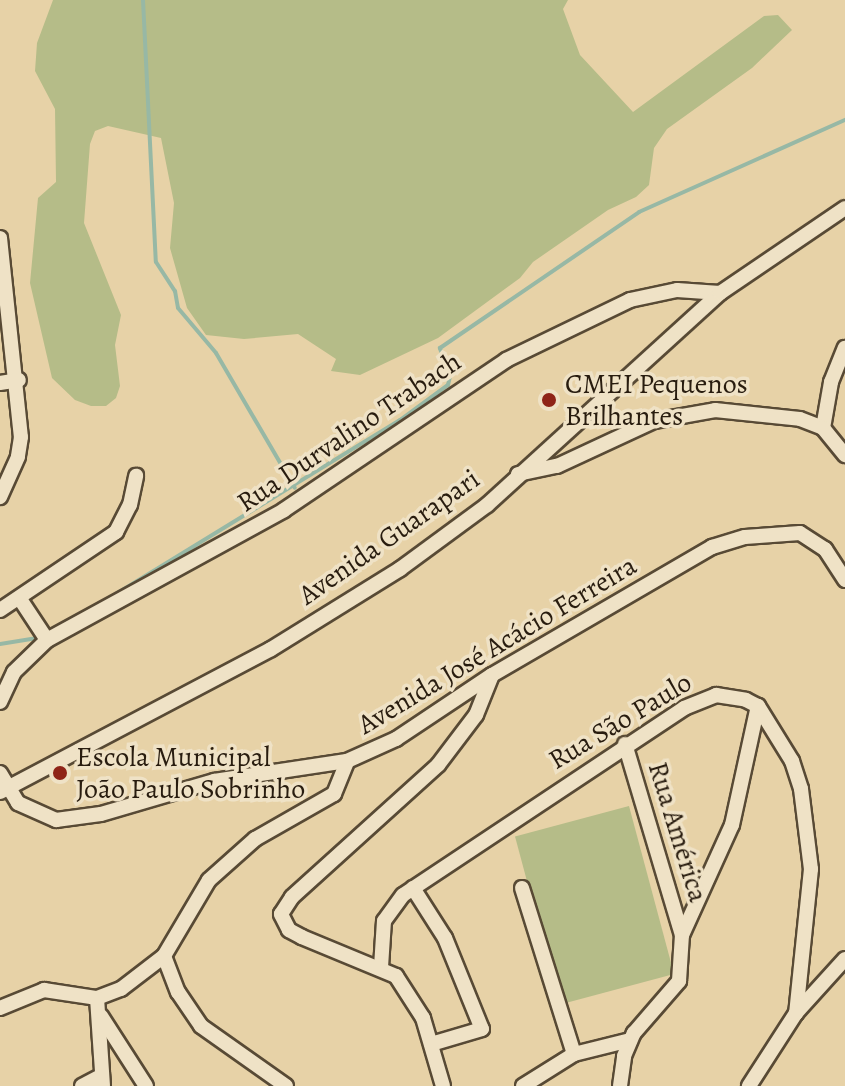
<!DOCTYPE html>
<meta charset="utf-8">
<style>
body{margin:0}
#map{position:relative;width:845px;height:1086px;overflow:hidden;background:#e7d2a7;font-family:Alegreya,serif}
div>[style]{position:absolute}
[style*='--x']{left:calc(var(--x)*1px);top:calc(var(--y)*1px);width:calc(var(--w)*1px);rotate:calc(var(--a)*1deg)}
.green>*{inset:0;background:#b5bc88;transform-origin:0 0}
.stream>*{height:4px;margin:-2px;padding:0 2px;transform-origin:2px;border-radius:2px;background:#97b8a5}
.roads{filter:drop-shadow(2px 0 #584a35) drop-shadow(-2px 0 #584a35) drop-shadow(0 2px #584a35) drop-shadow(0 -2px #584a35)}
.minor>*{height:14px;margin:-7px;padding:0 7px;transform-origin:7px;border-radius:7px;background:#efe2c6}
.dots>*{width:22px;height:22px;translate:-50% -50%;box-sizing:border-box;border:4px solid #efe2c6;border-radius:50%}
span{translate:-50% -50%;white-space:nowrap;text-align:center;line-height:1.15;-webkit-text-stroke:7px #efe2c6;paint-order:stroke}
.poi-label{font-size:28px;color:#281c0f}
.left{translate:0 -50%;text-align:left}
.street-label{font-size:28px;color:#281c0f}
</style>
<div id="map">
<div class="green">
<i style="clip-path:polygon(53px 0,568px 0,563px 9px,580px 55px,633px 112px,764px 16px,778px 15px,792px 30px,752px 68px,667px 129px,654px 148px,649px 185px,636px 197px,608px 210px,533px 262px,520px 278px,438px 338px,360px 375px,331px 371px,336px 359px,298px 334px,244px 339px,206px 335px,187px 308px,170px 248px,174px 203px,161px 138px,108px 126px,95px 131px,90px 144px,84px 223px,121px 315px,115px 345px,120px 386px,116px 398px,106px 406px,91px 406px,75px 400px,52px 378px,30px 283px,38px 198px,56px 182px,55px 109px,35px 71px,37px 43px)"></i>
<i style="left:629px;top:806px;width:174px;height:118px;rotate:75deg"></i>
</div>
<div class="stream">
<i style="--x:143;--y:0;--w:262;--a:87.2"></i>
<i style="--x:156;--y:262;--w:35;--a:57"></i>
<i style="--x:175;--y:291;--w:17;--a:80"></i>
<i style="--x:178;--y:308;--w:59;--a:49.8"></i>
<i style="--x:216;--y:353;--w:156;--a:59.7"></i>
<i style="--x:111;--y:597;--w:339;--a:-31.5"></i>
<i style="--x:400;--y:420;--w:59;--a:-36.1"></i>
<i style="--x:448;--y:385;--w:9;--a:-77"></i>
<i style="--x:450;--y:376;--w:30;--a:-110"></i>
<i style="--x:440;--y:348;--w:241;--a:-34.3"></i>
<i style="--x:639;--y:212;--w:226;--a:-24.1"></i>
<i style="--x:0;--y:644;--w:33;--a:-9"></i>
</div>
<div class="roads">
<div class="minor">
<i style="--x:0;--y:238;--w:200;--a:84"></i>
<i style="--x:21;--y:437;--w:20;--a:99"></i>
<i style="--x:18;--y:457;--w:44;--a:114.2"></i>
<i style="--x:0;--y:383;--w:19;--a:-9"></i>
<i style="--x:823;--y:428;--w:47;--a:-80.1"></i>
<i style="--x:831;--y:382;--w:37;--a:-68"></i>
<i style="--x:518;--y:474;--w:40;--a:-12"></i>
<i style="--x:557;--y:466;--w:107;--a:-24.9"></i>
<i style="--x:654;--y:421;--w:62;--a:-10.2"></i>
<i style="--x:715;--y:410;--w:85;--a:6"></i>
<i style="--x:800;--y:419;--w:25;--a:21"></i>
<i style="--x:823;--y:428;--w:35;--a:51"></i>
<i style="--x:20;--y:599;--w:49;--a:56.6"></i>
<i style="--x:0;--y:610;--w:140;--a:-33.9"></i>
<i style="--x:116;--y:532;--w:30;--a:-63"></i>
<i style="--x:130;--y:505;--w:30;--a:-78"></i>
<i style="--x:0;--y:702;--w:33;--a:-65"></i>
<i style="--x:14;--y:672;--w:46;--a:-44.1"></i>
<i style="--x:47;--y:640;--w:270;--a:-28.7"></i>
<i style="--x:284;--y:510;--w:268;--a:-34"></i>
<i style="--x:506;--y:360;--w:138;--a:-25.8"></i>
<i style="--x:630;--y:300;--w:48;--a:-12"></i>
<i style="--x:677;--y:290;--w:43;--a:4"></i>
<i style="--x:625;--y:744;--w:199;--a:73.4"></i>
<i style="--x:0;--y:773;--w:35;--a:59"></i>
<i style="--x:18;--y:803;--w:42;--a:24.1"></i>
<i style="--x:56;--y:820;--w:45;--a:-7.6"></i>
<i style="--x:101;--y:814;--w:118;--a:-16.3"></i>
<i style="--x:214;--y:781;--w:134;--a:-8.6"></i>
<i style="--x:347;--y:761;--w:54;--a:-24.2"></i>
<i style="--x:396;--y:739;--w:115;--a:-33.7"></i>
<i style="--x:492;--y:675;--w:255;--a:-30.2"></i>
<i style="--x:712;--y:547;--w:34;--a:-17"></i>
<i style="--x:745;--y:537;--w:55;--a:-4.2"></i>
<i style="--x:800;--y:533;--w:30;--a:33"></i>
<i style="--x:825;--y:549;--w:37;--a:57"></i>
<i style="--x:0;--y:792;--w:306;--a:-27.8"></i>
<i style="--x:271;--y:649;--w:152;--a:-31.8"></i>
<i style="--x:400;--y:569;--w:108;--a:-36.3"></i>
<i style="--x:487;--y:505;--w:315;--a:-42.3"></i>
<i style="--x:720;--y:293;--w:151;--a:-34.2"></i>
<i style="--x:413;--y:888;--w:59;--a:57.4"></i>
<i style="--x:445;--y:938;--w:98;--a:67.9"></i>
<i style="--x:482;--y:1029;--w:53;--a:163.6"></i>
<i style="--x:522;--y:888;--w:174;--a:72.6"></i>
<i style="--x:164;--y:956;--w:39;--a:69"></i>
<i style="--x:178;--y:992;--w:41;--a:55.9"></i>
<i style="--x:201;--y:1026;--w:104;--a:35.2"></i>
<i style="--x:381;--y:967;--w:46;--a:-86.3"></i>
<i style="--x:384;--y:921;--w:32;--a:-54"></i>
<i style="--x:403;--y:895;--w:338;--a:-33.6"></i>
<i style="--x:684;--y:708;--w:35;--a:-22"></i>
<i style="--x:716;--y:695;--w:30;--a:9"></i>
<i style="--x:746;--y:700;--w:13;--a:27"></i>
<i style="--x:758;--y:706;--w:65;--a:58.3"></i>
<i style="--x:792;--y:761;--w:29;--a:72"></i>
<i style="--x:801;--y:789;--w:81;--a:82.9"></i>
<i style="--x:811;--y:869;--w:145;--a:95.9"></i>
<i style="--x:796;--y:1013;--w:87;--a:122.8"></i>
<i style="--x:97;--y:998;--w:26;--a:-21"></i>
<i style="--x:121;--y:989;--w:54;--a:-37.5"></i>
<i style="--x:164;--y:956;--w:88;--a:-59.4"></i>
<i style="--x:209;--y:880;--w:62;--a:-41.7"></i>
<i style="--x:255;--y:839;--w:91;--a:-29.7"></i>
<i style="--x:334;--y:794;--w:35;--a:-68"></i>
<i style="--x:97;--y:998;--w:88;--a:86.1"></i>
<i style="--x:0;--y:1008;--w:48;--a:-22.2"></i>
<i style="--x:44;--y:990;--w:54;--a:8.6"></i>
<i style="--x:796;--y:1013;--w:73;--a:-47.8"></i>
<i style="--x:101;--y:1016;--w:83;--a:57.3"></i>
<i style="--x:82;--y:1086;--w:21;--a:-28"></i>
<i style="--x:443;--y:1086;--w:71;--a:-106.4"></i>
<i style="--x:423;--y:1018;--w:50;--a:-122.7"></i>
<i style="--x:396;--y:976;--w:102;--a:-157.5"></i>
<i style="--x:302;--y:937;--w:15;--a:-152"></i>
<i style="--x:289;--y:930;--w:18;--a:-117"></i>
<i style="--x:281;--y:914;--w:20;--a:-57"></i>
<i style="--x:292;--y:897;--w:197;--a:-42.1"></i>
<i style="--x:438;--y:765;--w:63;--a:-52.8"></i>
<i style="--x:476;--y:715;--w:43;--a:-68.2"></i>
<i style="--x:523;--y:1086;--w:60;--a:-32.1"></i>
<i style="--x:574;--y:1054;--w:58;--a:-14"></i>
<i style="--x:620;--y:1086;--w:30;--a:-82"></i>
<i style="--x:624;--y:1056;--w:25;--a:-67"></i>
<i style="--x:634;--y:1033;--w:69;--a:-49.1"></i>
<i style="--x:679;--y:981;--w:46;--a:-86.3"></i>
<i style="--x:682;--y:935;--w:121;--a:-65.6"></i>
<i style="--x:732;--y:825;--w:122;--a:-77.7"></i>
</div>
</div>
<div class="dots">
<i style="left:549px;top:400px;background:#8f2418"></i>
<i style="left:60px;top:773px;background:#8f2418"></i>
</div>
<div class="poi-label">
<span class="left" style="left:565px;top:400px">CMEI Pequenos<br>Brilhantes</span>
<span class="left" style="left:76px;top:773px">Escola Municipal<br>João Paulo Sobrinho</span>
</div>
<div class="street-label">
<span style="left:349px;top:432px;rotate:-34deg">Rua Durvalino Trabach</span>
<span style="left:389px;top:537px;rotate:-35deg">Avenida Guarapari</span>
<span style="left:497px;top:645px;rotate:-31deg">Avenida José Acácio Ferreira</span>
<span style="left:620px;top:721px;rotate:-31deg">Rua São Paulo</span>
<span style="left:678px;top:832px;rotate:73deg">Rua América</span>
</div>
</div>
